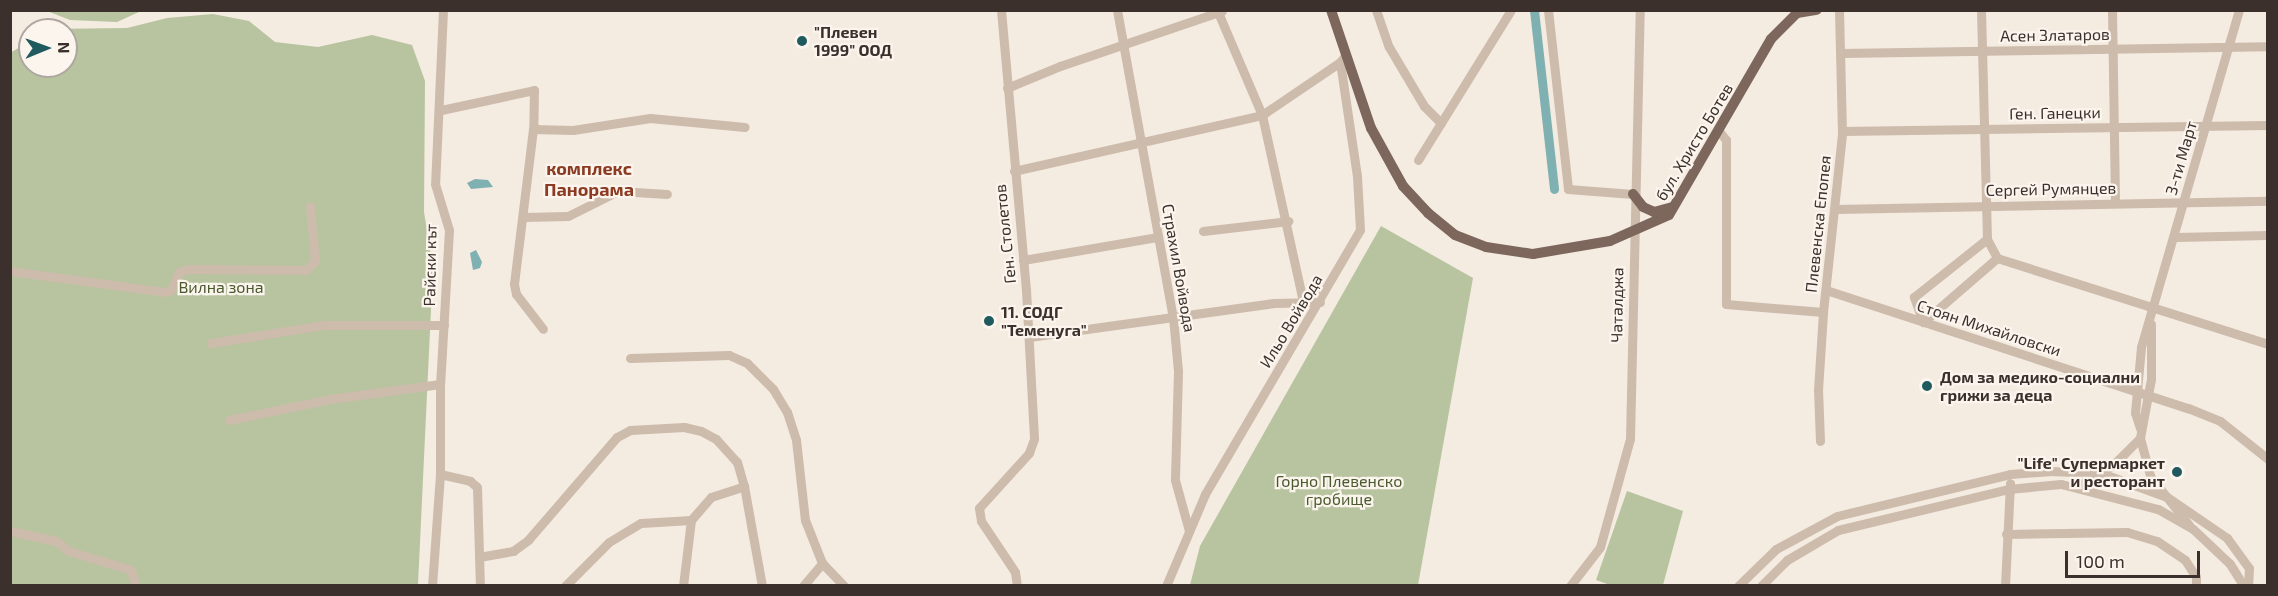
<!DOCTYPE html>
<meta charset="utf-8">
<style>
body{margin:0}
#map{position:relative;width:2278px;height:596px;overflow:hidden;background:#f4ebe1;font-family:"Exo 2",sans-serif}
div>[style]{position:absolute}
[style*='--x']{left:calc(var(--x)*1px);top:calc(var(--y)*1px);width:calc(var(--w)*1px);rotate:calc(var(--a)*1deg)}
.green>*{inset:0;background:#b8c4a0}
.water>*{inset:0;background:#7fb0b2}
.canal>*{height:9px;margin:-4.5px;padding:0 4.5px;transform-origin:4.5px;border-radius:4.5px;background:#7fb0b2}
.minor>*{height:9px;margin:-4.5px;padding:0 4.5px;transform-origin:4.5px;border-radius:4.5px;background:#cdbbac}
.major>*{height:10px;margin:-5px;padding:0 5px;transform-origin:5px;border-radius:5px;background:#7d675c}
.dots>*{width:16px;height:16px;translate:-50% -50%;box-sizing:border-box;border:3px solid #fbf5ee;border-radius:50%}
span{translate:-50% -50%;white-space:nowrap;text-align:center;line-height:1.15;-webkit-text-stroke:4.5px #fbf5ee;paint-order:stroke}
.poi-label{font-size:16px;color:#3b302b;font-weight:700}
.left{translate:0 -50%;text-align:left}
.right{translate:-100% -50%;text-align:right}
.street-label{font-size:16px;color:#3b302b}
.park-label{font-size:16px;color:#4a5a2e}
.neighbourhood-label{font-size:18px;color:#8c3b22;font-weight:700}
.frame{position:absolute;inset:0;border:12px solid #3b302b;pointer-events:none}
.north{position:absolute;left:18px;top:18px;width:60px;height:60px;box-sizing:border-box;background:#fbf5ee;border:2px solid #aea6a0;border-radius:50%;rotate:89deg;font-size:16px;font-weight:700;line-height:24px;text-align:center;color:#3b302b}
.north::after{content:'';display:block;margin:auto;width:21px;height:27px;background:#1f5a5e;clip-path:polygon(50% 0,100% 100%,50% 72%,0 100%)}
.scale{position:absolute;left:2065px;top:551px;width:135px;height:27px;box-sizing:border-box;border:3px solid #3b302b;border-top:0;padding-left:8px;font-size:18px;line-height:21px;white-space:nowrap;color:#3b302b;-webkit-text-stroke:4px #fbf5ee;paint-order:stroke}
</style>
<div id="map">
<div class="green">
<i style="clip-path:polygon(47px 11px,47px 10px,141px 11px,117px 22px,70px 20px)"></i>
<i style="clip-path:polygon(213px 14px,249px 21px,275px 42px,318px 47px,372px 35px,412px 45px,425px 81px,424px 212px,433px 267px,418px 585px,11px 585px,10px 53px,30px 41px,30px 66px,66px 66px,66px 30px,47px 29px,127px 28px,167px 18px)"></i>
<i style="clip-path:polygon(1381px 226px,1473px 278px,1418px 585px,1190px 585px,1200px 546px)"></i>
<i style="clip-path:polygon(1627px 491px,1683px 511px,1663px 585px,1610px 585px,1596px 580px)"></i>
</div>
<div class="water">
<i style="clip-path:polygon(475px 179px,488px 180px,493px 187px,471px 189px,467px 183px)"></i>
<i style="clip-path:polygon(476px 250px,482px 262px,480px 268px,473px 270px,470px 253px)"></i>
</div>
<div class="canal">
<i style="--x:1534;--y:10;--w:180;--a:83.6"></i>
</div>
<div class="minor">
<i style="--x:443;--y:10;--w:174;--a:92.6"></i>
<i style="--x:435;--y:184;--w:48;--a:73.1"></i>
<i style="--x:449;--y:230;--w:154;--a:93.3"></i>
<i style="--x:440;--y:384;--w:90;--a:90"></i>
<i style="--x:440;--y:474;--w:31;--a:13"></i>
<i style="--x:470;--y:481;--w:9;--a:41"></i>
<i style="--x:477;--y:487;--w:99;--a:88.3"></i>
<i style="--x:1001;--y:10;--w:281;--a:84.9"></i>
<i style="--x:1026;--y:290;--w:149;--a:86.9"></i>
<i style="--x:1034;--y:439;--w:15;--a:110"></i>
<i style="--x:1029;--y:453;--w:74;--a:132.3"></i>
<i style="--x:979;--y:508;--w:13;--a:81"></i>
<i style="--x:981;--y:521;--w:61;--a:56.3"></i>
<i style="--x:1015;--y:572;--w:14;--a:82"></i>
<i style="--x:1117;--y:10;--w:312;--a:79.7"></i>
<i style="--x:1173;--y:317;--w:54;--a:84.7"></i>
<i style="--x:1178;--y:371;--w:109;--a:91.6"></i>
<i style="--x:1175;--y:480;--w:53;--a:74.6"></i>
<i style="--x:1217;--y:10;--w:114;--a:66.8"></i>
<i style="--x:1262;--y:115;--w:190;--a:77.6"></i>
<i style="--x:1376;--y:10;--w:39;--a:71"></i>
<i style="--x:1389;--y:47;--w:69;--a:59.3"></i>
<i style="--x:1424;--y:106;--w:24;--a:45"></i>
<i style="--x:1548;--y:10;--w:180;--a:83.6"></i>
<i style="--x:1568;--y:189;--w:65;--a:4.4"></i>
<i style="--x:1981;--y:10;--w:229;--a:88.5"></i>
<i style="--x:1987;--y:239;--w:21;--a:62"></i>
<i style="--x:1997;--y:258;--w:98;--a:139.1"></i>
<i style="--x:1923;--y:322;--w:27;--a:-110"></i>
<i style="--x:1914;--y:297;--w:93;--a:-38.5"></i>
<i style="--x:2112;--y:10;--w:193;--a:89.1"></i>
<i style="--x:1842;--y:53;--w:426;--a:-0.9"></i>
<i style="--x:1007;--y:88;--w:57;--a:-22.5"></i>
<i style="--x:1060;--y:66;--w:171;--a:-18.8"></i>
<i style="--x:441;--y:110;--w:95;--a:-12.1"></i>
<i style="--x:534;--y:90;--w:39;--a:91"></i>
<i style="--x:533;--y:129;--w:156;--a:97"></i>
<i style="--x:514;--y:284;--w:10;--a:79"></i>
<i style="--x:516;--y:294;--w:44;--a:52.4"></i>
<i style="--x:533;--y:129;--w:40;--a:1.4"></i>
<i style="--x:573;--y:130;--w:78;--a:-8.9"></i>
<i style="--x:650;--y:118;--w:95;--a:5.4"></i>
<i style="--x:1719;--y:131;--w:11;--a:52"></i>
<i style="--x:1726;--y:140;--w:164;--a:90"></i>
<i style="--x:1726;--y:304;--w:97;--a:4.7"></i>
<i style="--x:1842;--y:131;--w:426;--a:-0.8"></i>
<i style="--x:1418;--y:160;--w:176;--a:-58.2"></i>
<i style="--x:1014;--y:171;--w:254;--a:-12.7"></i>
<i style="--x:1262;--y:115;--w:94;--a:-34.2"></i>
<i style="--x:1835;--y:209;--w:433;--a:-1.1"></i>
<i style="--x:524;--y:217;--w:44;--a:-1.3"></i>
<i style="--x:568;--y:216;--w:56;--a:-26.6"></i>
<i style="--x:618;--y:191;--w:49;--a:3.5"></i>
<i style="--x:1203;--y:231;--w:86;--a:-6.7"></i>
<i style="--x:2175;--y:237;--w:93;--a:-1.2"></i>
<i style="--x:1997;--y:258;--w:284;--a:17.6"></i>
<i style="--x:1023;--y:260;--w:137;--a:-9.7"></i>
<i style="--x:10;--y:271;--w:156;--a:7.7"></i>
<i style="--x:165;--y:292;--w:6;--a:-18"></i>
<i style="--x:171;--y:290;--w:20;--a:-66"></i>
<i style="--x:179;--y:272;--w:9;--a:-18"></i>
<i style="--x:188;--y:269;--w:118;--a:0.5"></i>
<i style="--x:306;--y:270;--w:13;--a:-45"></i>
<i style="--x:315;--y:261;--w:55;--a:-95.2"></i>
<i style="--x:1826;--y:290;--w:381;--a:18.1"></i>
<i style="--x:2188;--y:408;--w:35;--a:22"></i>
<i style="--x:2220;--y:421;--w:61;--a:38.4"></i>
<i style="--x:2151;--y:324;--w:55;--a:90"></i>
<i style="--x:2151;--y:379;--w:60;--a:100.6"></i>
<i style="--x:2140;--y:438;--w:39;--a:75"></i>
<i style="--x:2150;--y:476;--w:63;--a:51.5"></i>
<i style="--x:1029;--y:337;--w:247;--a:-7.9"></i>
<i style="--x:1274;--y:303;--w:46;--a:-1.2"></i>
<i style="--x:211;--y:343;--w:113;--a:-9.1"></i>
<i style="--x:323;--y:325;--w:121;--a:0"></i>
<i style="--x:630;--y:358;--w:99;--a:-1.7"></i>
<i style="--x:729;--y:355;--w:20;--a:24"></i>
<i style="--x:747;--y:363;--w:37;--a:45"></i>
<i style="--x:773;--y:389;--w:27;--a:59"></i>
<i style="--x:787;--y:412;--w:29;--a:72"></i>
<i style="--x:796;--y:440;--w:81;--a:83.6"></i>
<i style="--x:805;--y:520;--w:46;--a:68.4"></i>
<i style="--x:822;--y:563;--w:32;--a:46"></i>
<i style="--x:229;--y:420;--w:103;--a:-11.7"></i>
<i style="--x:330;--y:399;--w:111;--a:-7.8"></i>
<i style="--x:2140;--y:428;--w:16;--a:-108"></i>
<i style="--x:2135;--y:413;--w:66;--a:-84.8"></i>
<i style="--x:2141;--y:347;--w:351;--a:-73.8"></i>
<i style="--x:1820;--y:441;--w:51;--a:-92.2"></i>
<i style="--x:1818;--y:390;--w:78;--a:-86.3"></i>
<i style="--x:1823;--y:312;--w:180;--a:-83.9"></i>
<i style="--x:1842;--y:133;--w:123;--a:-91.4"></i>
<i style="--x:2078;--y:486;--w:41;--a:-31"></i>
<i style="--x:2113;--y:465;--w:38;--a:-45"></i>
<i style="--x:10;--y:531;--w:47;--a:12.3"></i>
<i style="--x:56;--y:541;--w:16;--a:38"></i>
<i style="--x:69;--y:551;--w:65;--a:17"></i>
<i style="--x:131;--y:570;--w:17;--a:73"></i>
<i style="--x:2006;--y:534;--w:121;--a:-0.9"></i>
<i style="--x:2127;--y:532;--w:31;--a:17"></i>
<i style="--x:2157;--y:541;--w:34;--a:34"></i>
<i style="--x:2185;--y:560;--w:20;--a:57"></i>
<i style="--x:2196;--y:577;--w:9;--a:90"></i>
<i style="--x:479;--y:557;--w:35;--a:-10"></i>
<i style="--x:513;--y:551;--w:19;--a:-36"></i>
<i style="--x:528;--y:540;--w:136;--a:-49.2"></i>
<i style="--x:617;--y:437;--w:15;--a:-28"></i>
<i style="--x:630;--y:430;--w:54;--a:-3.2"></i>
<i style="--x:684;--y:427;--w:17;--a:13"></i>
<i style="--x:701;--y:431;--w:17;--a:28"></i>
<i style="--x:716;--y:439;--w:31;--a:48"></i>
<i style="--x:737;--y:462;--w:25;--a:74"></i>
<i style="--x:432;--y:586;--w:112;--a:-85.9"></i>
<i style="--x:565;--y:586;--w:62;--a:-45"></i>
<i style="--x:609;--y:542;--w:37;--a:-31"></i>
<i style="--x:641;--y:523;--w:50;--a:-3.4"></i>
<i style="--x:683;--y:586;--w:66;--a:-83.1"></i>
<i style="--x:691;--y:520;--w:30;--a:-49"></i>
<i style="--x:711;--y:497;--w:35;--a:-18"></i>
<i style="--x:744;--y:486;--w:102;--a:79.8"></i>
<i style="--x:803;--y:586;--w:30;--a:-50"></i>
<i style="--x:1166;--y:586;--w:100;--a:-67"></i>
<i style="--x:1205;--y:494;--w:306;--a:-59.6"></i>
<i style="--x:1360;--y:230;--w:54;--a:-93.2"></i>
<i style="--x:1357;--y:176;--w:115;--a:-98.5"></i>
<i style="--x:1340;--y:62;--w:8;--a:-50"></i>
<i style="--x:1570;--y:586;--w:49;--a:-52.4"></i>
<i style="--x:1600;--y:547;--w:112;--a:-74.5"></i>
<i style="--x:1630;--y:439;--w:429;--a:-88.7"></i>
<i style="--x:1738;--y:586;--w:53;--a:-44.2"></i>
<i style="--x:1776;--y:549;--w:69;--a:-28.4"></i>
<i style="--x:1837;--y:516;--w:178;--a:-13.6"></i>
<i style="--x:2010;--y:474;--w:39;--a:-4"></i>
<i style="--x:2049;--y:471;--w:52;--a:2.2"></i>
<i style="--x:2101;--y:473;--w:70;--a:20"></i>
<i style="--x:2167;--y:497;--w:73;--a:34.3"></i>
<i style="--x:2227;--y:538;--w:37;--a:54"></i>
<i style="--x:2249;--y:568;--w:18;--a:93"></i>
<i style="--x:1761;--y:586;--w:37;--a:-45"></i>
<i style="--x:1787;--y:560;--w:59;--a:-30.5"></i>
<i style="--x:1838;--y:530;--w:176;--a:-13.5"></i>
<i style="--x:2009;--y:489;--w:52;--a:-5.5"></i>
<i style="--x:2061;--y:484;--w:100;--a:14.5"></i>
<i style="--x:2158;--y:509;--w:40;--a:29.7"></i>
<i style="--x:2193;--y:529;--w:51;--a:43.4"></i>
<i style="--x:2230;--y:564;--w:26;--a:58"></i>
<i style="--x:2005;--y:586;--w:103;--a:-87.2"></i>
</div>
<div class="major">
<i style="--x:1331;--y:10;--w:125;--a:71.3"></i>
<i style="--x:1371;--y:128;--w:66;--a:61.1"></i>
<i style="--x:1403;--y:186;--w:37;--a:47"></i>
<i style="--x:1428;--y:213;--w:35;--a:39"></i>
<i style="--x:1455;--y:235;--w:33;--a:21"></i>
<i style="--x:1486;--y:247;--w:48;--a:8.5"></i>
<i style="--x:1533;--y:254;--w:78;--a:-9.6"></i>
<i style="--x:1610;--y:241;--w:64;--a:-23.8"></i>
<i style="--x:1669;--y:215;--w:203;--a:-59.9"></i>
<i style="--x:1771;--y:39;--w:41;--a:-45"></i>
<i style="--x:1797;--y:13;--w:20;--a:-9"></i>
<i style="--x:1633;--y:194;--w:16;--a:52"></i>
<i style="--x:1643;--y:207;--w:12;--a:24"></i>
<i style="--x:1654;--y:212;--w:20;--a:-15"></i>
</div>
<div class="dots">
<i style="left:802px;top:41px;background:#1f5a5e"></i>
<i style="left:989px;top:321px;background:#1f5a5e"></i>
<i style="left:1927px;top:386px;background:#1f5a5e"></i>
<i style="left:2177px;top:472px;background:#1f5a5e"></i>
</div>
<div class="poi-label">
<span class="left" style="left:814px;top:41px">"Плевен<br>1999" ООД</span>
<span class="left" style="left:1001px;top:321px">11. СОДГ<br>"Теменуга"</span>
<span class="left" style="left:1940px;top:386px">Дом за медико-социални<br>грижи за деца</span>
<span class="right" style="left:2165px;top:472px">"Life" Супермаркет<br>и ресторант</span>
</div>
<div class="street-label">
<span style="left:2055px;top:35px;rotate:-1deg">Асен Златаров</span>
<span style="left:2055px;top:113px;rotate:-1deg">Ген. Ганецки</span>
<span style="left:1694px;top:142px;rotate:-59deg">бул. Христо Ботев</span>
<span style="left:2181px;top:158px;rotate:-74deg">3-ти Март</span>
<span style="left:2051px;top:189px;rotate:-1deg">Сергей Румянцев</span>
<span style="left:1818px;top:224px;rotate:-84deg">Плевенска Епопея</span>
<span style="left:1005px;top:234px;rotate:-96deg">Ген. Столетов</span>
<span style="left:430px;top:265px;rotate:-89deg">Райски кът</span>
<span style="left:1179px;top:268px;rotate:80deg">Страхил Войвода</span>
<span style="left:1617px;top:305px;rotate:-89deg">Чаталджа</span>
<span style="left:1291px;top:321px;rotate:-59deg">Ильо Войвода</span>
<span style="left:1989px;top:328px;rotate:18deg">Стоян Михайловски</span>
</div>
<div class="park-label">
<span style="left:221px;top:287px">Вилна зона</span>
<span style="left:1339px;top:490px">Горно Плевенско<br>гробище</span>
</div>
<div class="neighbourhood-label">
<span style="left:589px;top:179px">комплекс<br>Панорама</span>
</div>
<div class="frame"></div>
<div class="north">N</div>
<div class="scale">100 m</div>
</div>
